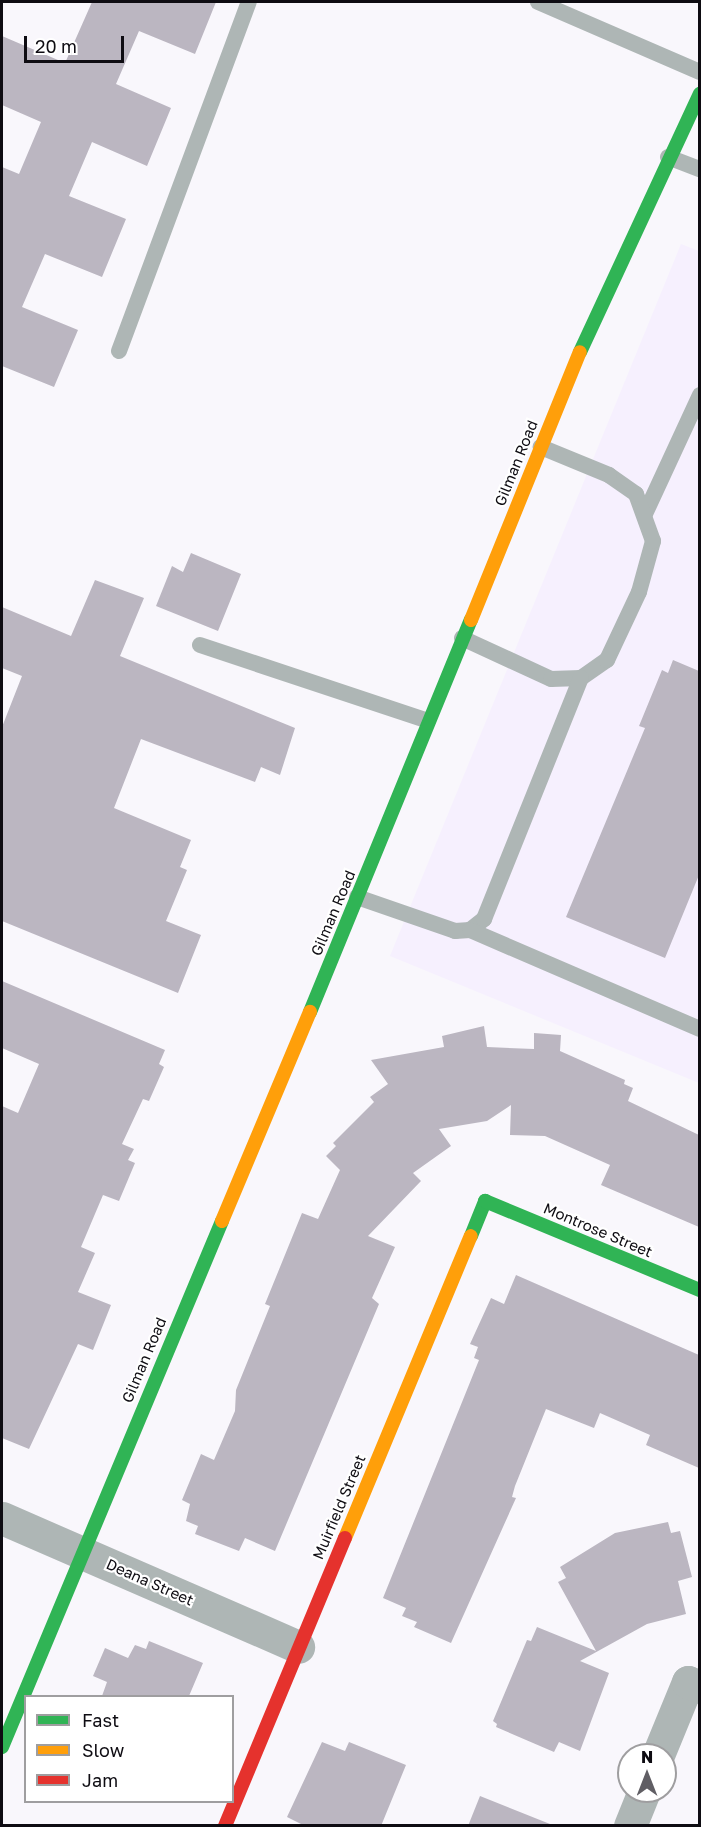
<!DOCTYPE html>
<style>
body{margin:0}
#map{position:relative;width:701px;height:1827px;overflow:hidden;background:#f9f7fc;font-family:"Golos Text",sans-serif}
div>[style]{position:absolute}
[style*='--x']{left:calc(var(--x)*1px);top:calc(var(--y)*1px);width:calc(var(--w)*1px);rotate:calc(var(--a)*1deg)}
.built>*{inset:0;background:#f6f0fe}
.building>*{inset:0;background:#bbb6c1}
.lane>*{height:16px;margin:-8px;padding:0 8px;transform-origin:8px;border-radius:8px;background:#aeb6b5}
.street>*{height:33px;margin:-16.5px;padding:0 16.5px;transform-origin:16.5px;border-radius:16.5px;background:#aeb6b5}
.fast>*{height:14px;margin:-7px;padding:0 7px;transform-origin:7px;border-radius:7px;background:#30b455}
.slow>*{height:14px;margin:-7px;padding:0 7px;transform-origin:7px;border-radius:7px;background:#ff9f0a}
.jam>*{height:14px;margin:-7px;padding:0 7px;transform-origin:7px;border-radius:7px;background:#e5322d}
span{translate:-50% -50%;white-space:nowrap;text-align:center;line-height:1.15;-webkit-text-stroke:4.5px #fff;paint-order:stroke}
.street-label{font-size:15px;color:#0e0c12}
.frame{position:absolute;inset:0;border:3px solid #0e0c12;pointer-events:none}
.legend{position:absolute;left:24px;top:1695px;width:210px;height:108px;box-sizing:border-box;background:#fff;border:2px solid #9f9ea0;margin:0;padding:8px 10px;list-style:none;font-size:18px;color:#0e0c12}
.legend li{display:flex;align-items:center;gap:12px;height:30px}
.legend b{width:30px;border:2px solid #9f9ea0}
.north{position:absolute;left:617px;top:1743px;width:60px;height:60px;box-sizing:border-box;background:#fff;border:2px solid #9f9ea0;border-radius:50%;rotate:0deg;font-size:16px;font-weight:700;line-height:24px;text-align:center;color:#0e0c12}
.north::after{content:'';display:block;margin:auto;width:21px;height:27px;background:#605e64;clip-path:polygon(50% 0,100% 100%,50% 72%,0 100%)}
.scale{position:absolute;left:24px;top:36px;width:100px;height:27px;box-sizing:border-box;border:3px solid #0e0c12;border-top:0;padding-left:8px;font-size:18px;line-height:21px;white-space:nowrap;color:#0e0c12;-webkit-text-stroke:4px #fff;paint-order:stroke}
</style>
<div id="map">
<div class="built">
<i style="clip-path:polygon(681px 244px,699px 251px,699px 1083px,390px 956px)"></i>
</div>
<div class="building">
<i style="clip-path:polygon(92px 2px,216px 2px,195px 54px,139px 31px,116px 84px,171px 108px,147px 166px,92px 142px,69px 196px,126px 219px,102px 277px,45px 254px,22px 307px,78px 330px,54px 387px,2px 366px,2px 167px,19px 174px,41px 122px,2px 105px,2px 36px,65px 63px)"></i>
<i style="clip-path:polygon(191px 553px,241px 574px,218px 631px,156px 606px,172px 566px,183px 572px)"></i>
<i style="clip-path:polygon(95px 580px,144px 598px,120px 656px,295px 728px,280px 775px,261px 767px,255px 782px,141px 739px,114px 808px,191px 840px,180px 867px,187px 870px,166px 921px,201px 935px,178px 993px,2px 921px,2px 727px,22px 676px,2px 668px,2px 607px,71px 636px)"></i>
<i style="clip-path:polygon(673px 660px,699px 671px,699px 875px,665px 958px,566px 917px,645px 728px,639px 726px,662px 670px,668px 673px)"></i>
<i style="clip-path:polygon(2px 981px,165px 1050px,159px 1064px,164px 1067px,149px 1101px,143px 1099px,122px 1144px,134px 1149px,128px 1160px,135px 1163px,119px 1201px,103px 1195px,81px 1247px,95px 1253px,78px 1292px,111px 1305px,93px 1350px,78px 1344px,29px 1449px,2px 1438px,2px 1106px,18px 1113px,39px 1064px,2px 1048px)"></i>
<i style="clip-path:polygon(484px 1026px,487px 1047px,534px 1049px,534px 1033px,561px 1035px,560px 1051px,625px 1080px,624px 1084px,633px 1088px,628px 1101px,699px 1135px,699px 1227px,601px 1185px,610px 1165px,545px 1136px,510px 1135px,511px 1105px,487px 1121px,439px 1129px,451px 1146px,413px 1173px,421px 1181px,368px 1236px,395px 1247px,372px 1298px,379px 1304px,275px 1551px,245px 1538px,239px 1551px,195px 1534px,198px 1526px,186px 1521px,190px 1504px,182px 1500px,201px 1454px,214px 1460px,235px 1411px,236px 1390px,270px 1306px,265px 1304px,302px 1213px,318px 1219px,340px 1170px,326px 1156px,336px 1146px,333px 1143px,374px 1102px,370px 1097px,388px 1084px,371px 1060px,444px 1047px,442px 1036px)"></i>
<i style="clip-path:polygon(516px 1275px,699px 1355px,699px 1468px,646px 1445px,650px 1435px,600px 1413px,594px 1428px,546px 1409px,515px 1486px,512px 1497px,516px 1498px,451px 1643px,414px 1627px,417px 1622px,402px 1616px,406px 1608px,383px 1598px,479px 1360px,474px 1358px,478px 1347px,470px 1344px,491px 1298px,504px 1304px)"></i>
<i style="clip-path:polygon(668px 1522px,671px 1533px,680px 1531px,692px 1577px,678px 1581px,686px 1614px,647px 1624px,580px 1661px,609px 1673px,580px 1751px,559px 1742px,554px 1752px,496px 1727px,497px 1724px,493px 1721px,527px 1640px,531px 1641px,537px 1627px,596px 1651px,558px 1582px,566px 1578px,560px 1567px,615px 1533px)"></i>
<i style="clip-path:polygon(149px 1641px,203px 1663px,189px 1696px,102px 1696px,107px 1682px,93px 1676px,105px 1648px,128px 1658px,135px 1645px,146px 1649px)"></i>
<i style="clip-path:polygon(322px 1742px,345px 1751px,349px 1742px,406px 1765px,381px 1826px,305px 1826px,287px 1817px)"></i>
<i style="clip-path:polygon(480px 1796px,550px 1824px,550px 1826px,468px 1826px)"></i>
</div>
<div class="lane">
<i style="--x:538;--y:2;--w:176;--a:23.4"></i>
<i style="--x:668;--y:157;--w:34;--a:21"></i>
<i style="--x:119;--y:351;--w:372;--a:-69.6"></i>
<i style="--x:645;--y:514;--w:131;--a:-65.2"></i>
<i style="--x:462;--y:638;--w:98;--a:24.7"></i>
<i style="--x:551;--y:679;--w:30;--a:-2"></i>
<i style="--x:581;--y:678;--w:32;--a:-35"></i>
<i style="--x:607;--y:660;--w:75;--a:-64.8"></i>
<i style="--x:639;--y:592;--w:53;--a:-74.6"></i>
<i style="--x:653;--y:541;--w:50;--a:-109.9"></i>
<i style="--x:636;--y:494;--w:33;--a:-145"></i>
<i style="--x:609;--y:475;--w:74;--a:-157.6"></i>
<i style="--x:200;--y:645;--w:240;--a:18.4"></i>
<i style="--x:357;--y:897;--w:104;--a:19.1"></i>
<i style="--x:455;--y:931;--w:15;--a:-4"></i>
<i style="--x:470;--y:930;--w:18;--a:-38"></i>
<i style="--x:484;--y:919;--w:260;--a:-68.1"></i>
<i style="--x:470;--y:930;--w:250;--a:23.3"></i>
</div>
<div class="street">
<i style="--x:2;--y:1518;--w:323;--a:23.5"></i>
<i style="--x:658;--y:1755;--w:79;--a:-67.7"></i>
<i style="--x:688;--y:1682;--w:13;--a:23"></i>
<i style="--x:630;--y:1826;--w:38;--a:-68"></i>
</div>
<div class="fast">
<i style="--x:580;--y:352;--w:285;--a:-65.1"></i>
<i style="--x:310;--y:1012;--w:424;--a:-67.7"></i>
<i style="--x:471;--y:1236;--w:38;--a:-68"></i>
<i style="--x:485;--y:1201;--w:233;--a:22.5"></i>
<i style="--x:2;--y:1747;--w:570;--a:-67.3"></i>
</div>
<div class="slow">
<i style="--x:471;--y:620;--w:289;--a:-67.9"></i>
<i style="--x:222;--y:1221;--w:227;--a:-67.2"></i>
<i style="--x:345;--y:1538;--w:327;--a:-67.4"></i>
</div>
<div class="jam">
<i style="--x:225;--y:1826;--w:312;--a:-67.4"></i>
</div>
<div class="street-label">
<span style="left:516px;top:463px;rotate:-68deg">Gilman Road</span>
<span style="left:333px;top:913px;rotate:-67deg">Gilman Road</span>
<span style="left:598px;top:1230px;rotate:23deg">Montrose Street</span>
<span style="left:144px;top:1360px;rotate:-67deg">Gilman Road</span>
<span style="left:339px;top:1507px;rotate:-67deg">Muirfield Street</span>
<span style="left:150px;top:1582px;rotate:24deg">Deana Street</span>
</div>
<div class="frame"></div>
<ul class="legend">
<li><b style="height:8px;background:#30b455"></b>Fast</li>
<li><b style="height:8px;background:#ff9f0a"></b>Slow</li>
<li><b style="height:8px;background:#e5322d"></b>Jam</li>
</ul>
<div class="north">N</div>
<div class="scale">20 m</div>
</div>
